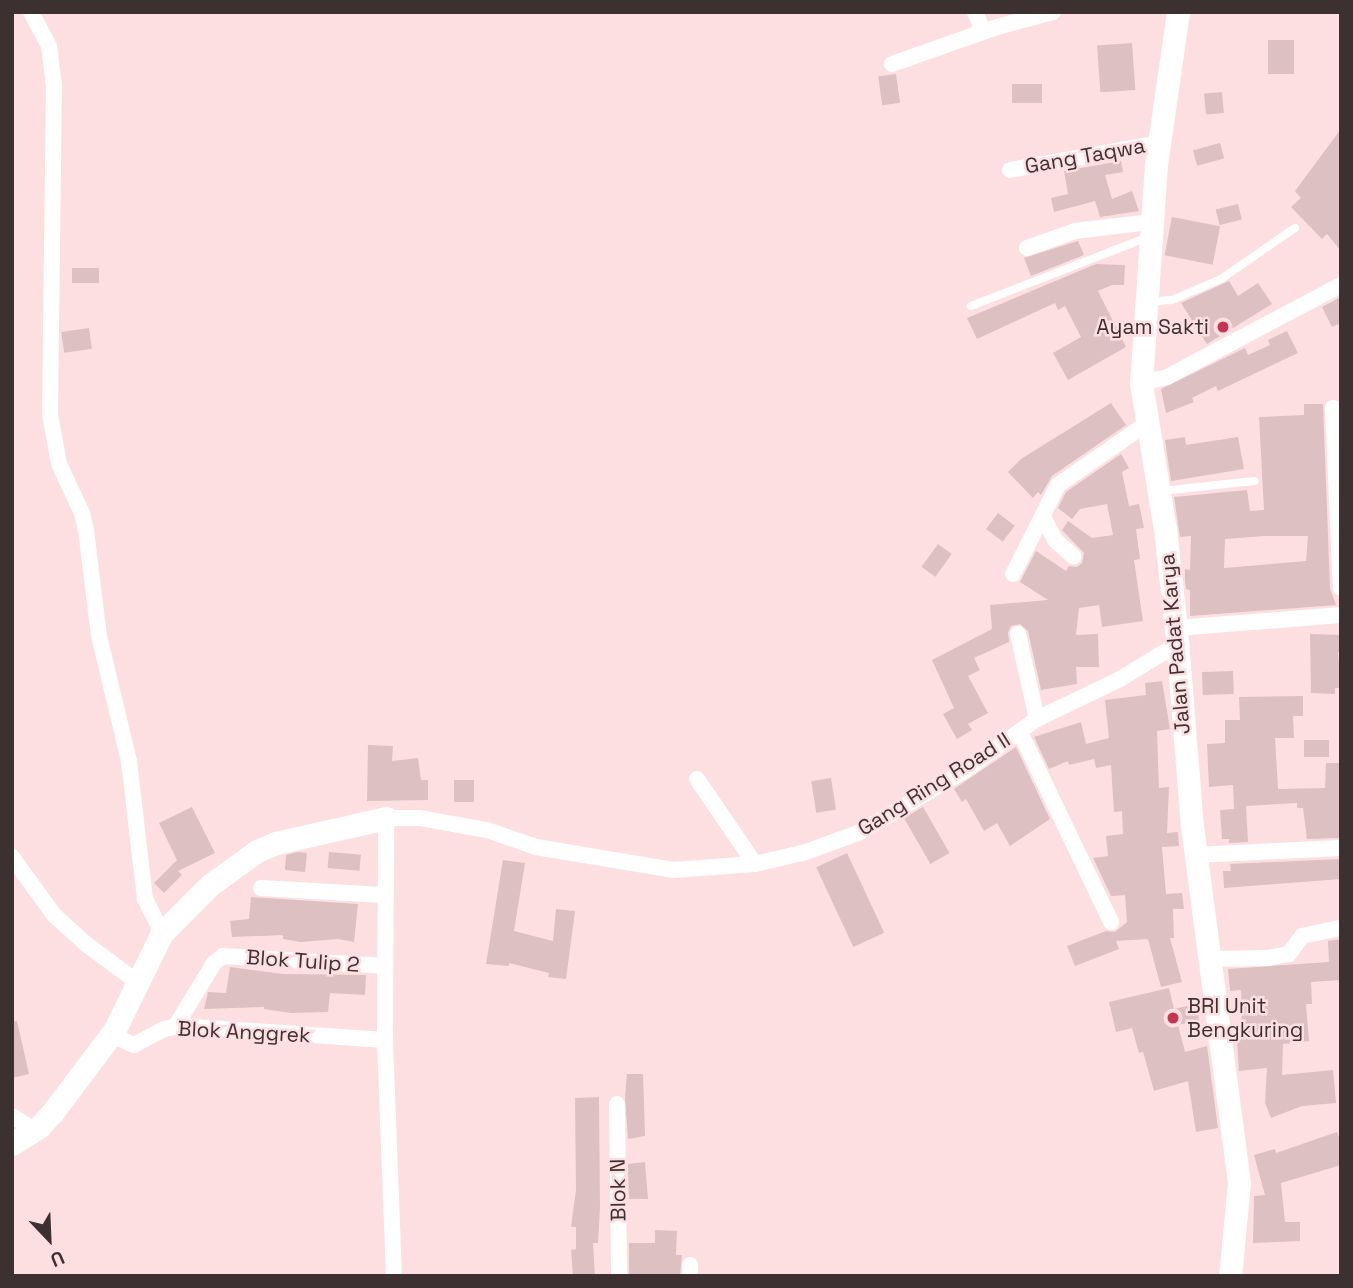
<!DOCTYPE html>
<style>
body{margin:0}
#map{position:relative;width:1353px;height:1288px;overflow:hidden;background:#fedfe1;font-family:"Space Grotesk",sans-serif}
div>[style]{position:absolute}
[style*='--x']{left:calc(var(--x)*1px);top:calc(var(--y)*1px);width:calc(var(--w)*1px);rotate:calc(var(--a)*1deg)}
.building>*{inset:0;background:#ddc0c1;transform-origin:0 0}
.lane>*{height:8px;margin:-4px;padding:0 4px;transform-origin:4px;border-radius:4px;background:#fff}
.street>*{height:16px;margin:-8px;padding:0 8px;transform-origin:8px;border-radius:8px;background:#fff}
.secondary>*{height:23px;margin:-11.5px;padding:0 11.5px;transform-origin:11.5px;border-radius:11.5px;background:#fff}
.dots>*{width:19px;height:19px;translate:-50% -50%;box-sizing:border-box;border:4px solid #fedfe1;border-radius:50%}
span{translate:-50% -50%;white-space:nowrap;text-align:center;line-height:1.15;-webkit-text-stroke:5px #fedfe1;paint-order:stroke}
.street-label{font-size:21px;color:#3c3031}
.poi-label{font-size:21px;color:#3c3031}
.right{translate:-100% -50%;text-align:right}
.left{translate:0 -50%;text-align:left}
.frame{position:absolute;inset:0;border:14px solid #3c3031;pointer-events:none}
.north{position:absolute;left:14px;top:1204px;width:70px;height:70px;-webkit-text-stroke:5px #fedfe1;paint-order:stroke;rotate:157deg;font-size:19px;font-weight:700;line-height:28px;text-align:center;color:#3c3031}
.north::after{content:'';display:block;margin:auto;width:24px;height:32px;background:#3c3031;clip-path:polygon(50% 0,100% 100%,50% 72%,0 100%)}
</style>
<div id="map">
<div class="building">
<i style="left:1268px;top:40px;width:26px;height:34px"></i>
<i style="left:1132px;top:43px;width:47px;height:35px;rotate:86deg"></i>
<i style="left:896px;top:74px;width:29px;height:18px;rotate:82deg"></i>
<i style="left:1012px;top:84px;width:30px;height:19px"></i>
<i style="left:1222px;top:92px;width:21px;height:18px;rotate:85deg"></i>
<i style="clip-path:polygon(1341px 129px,1341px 251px,1327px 234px,1322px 239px,1291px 207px,1301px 198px,1295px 191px)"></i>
<i style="left:1220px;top:143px;width:16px;height:28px;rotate:75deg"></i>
<i style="clip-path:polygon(1121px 161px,1123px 172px,1105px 175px,1112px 199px,1132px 191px,1139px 211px,1100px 217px,1095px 201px,1054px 212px,1051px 198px,1068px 194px,1064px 171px)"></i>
<i style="left:1238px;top:204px;width:16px;height:23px;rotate:76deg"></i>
<i style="left:1172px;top:217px;width:49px;height:39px;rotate:11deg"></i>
<i style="clip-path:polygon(1078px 241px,1084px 255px,1031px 276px,1024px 258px)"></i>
<i style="clip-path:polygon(1096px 264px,1125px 265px,1124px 285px,1112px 285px,1098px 291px,1126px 347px,1068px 380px,1053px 353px,1081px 337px,1065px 306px,1058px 310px,1055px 303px,977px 339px,967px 318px)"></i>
<i style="left:99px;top:268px;width:15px;height:27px;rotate:90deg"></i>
<i style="clip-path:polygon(1229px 281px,1238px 296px,1258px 283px,1272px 304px,1207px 344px,1181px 303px)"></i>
<i style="clip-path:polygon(1341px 297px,1341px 323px,1332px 327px,1322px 307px)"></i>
<i style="left:89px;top:328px;width:21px;height:28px;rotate:82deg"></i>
<i style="clip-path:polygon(1287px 331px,1298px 353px,1218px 391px,1216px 386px,1192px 398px,1194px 402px,1166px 413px,1161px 389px,1245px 348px,1248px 355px,1270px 345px,1268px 340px)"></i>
<i style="clip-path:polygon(1111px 403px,1126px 425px,1052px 476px,1041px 495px,1038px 492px,1033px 498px,1008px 472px,1021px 459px)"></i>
<i style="clip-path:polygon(evenodd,1304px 404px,1323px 404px,1330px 588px,1336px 605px,1190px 616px,1190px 590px,1186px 589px,1185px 581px,1185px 569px,1190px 570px,1191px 536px,1180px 537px,1174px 497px,1247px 490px,1250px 511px,1264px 510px,1259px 417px,1304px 415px,1304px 404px,1265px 536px,1308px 536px,1306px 561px,1224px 568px,1225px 539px,1265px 536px)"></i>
<i style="clip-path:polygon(1185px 437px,1186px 445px,1238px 437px,1244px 469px,1171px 481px,1165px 440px)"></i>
<i style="clip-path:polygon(1121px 454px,1129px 468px,1122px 472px,1129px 506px,1139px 504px,1144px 528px,1136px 529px,1140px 559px,1134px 560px,1143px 621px,1102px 627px,1099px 605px,1079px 608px,1076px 635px,1098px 634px,1099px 667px,1076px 667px,1077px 684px,1041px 690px,1028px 631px,1020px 624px,1011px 626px,1008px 632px,1009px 642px,974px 658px,980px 670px,968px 676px,988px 713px,968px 724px,972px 730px,957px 739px,943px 714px,954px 708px,932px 660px,992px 629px,990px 605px,1048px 600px,1020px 582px,1036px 551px,1066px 571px,1069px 566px,1077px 567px,1082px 563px,1084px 553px,1062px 530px,1068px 521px,1092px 538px,1113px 535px,1107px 504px,1080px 509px,1072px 519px,1058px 508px,1066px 492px)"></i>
<i style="left:998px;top:513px;width:21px;height:20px;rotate:37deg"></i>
<i style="left:938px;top:544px;width:17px;height:28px;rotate:36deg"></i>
<i style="clip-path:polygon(1310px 634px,1341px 635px,1341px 652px,1338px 652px,1341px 688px,1335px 688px,1335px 694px,1311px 693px)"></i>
<i style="left:1233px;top:671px;width:23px;height:31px;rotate:88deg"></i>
<i style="clip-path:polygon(1162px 681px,1170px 729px,1157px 731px,1159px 788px,1169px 787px,1167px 833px,1178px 832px,1179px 846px,1162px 847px,1166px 894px,1182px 893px,1184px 909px,1173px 909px,1174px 938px,1170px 938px,1182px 982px,1161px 987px,1148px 939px,1116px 941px,1119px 949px,1075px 966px,1067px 946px,1106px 931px,1115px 932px,1127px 922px,1125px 895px,1111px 896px,1093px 858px,1108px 856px,1106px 836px,1123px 834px,1122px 811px,1114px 812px,1111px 765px,1096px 768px,1094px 759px,1069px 765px,1068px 761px,1049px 769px,1034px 737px,1081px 722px,1086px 744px,1109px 738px,1105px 700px,1146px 695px,1145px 683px)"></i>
<i style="clip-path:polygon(1303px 696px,1303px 716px,1293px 716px,1294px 738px,1275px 738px,1278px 789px,1325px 788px,1326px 763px,1341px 763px,1341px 838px,1307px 839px,1303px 808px,1297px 808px,1297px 803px,1246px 806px,1248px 842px,1229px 843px,1229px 839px,1222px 839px,1220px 810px,1234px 809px,1233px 785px,1209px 787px,1207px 744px,1225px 743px,1225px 720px,1240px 720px,1239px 697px)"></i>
<i style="left:1304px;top:740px;width:25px;height:17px"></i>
<i style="clip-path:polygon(368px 745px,393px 746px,392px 761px,418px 758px,421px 780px,428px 780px,428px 800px,367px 801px)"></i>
<i style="clip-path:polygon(1016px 747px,1050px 819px,1010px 846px,997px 823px,984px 831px,966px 799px,962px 802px,954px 789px)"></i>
<i style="left:831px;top:778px;width:32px;height:20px;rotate:81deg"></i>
<i style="left:454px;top:780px;width:20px;height:22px"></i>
<i style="clip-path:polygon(192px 807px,215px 853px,178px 871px,182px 875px,164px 893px,154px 883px,177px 860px,159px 823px)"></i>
<i style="left:923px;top:807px;width:53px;height:22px;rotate:60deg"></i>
<i style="clip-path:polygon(298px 852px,307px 853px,305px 872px,285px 870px,286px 855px)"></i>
<i style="left:329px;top:852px;width:32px;height:16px;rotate:5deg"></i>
<i style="left:847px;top:853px;width:88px;height:34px;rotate:65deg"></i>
<i style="clip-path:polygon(1341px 859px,1341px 879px,1224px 888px,1223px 871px,1231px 871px,1230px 864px)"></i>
<i style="clip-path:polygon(503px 860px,525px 863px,514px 931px,553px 941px,556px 909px,575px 911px,566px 979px,548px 977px,549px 973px,509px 963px,509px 966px,486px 964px)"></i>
<i style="clip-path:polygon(251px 897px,358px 904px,354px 942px,338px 939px,301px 942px,283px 939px,283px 935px,232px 937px,230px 921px,249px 919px)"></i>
<i style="clip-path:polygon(1341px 939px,1341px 980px,1311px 982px,1312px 1004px,1306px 1004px,1309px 1041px,1283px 1044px,1282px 1075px,1333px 1070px,1336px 1103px,1302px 1106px,1271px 1118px,1265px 1103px,1267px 1068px,1239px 1071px,1236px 1025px,1242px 1025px,1241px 990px,1230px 991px,1228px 969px,1329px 962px,1328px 941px)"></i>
<i style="clip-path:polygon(230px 967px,283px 974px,366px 975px,365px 995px,330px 993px,328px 1012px,291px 1013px,264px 1009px,264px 1007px,204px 1009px,208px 992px,226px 993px)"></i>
<i style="clip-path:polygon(1169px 988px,1174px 1009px,1196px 1004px,1199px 1020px,1178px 1025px,1185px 1052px,1207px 1046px,1218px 1128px,1196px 1132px,1188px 1081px,1154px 1091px,1143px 1052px,1139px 1053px,1132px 1028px,1116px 1032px,1109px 1002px)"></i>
<i style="clip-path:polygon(17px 1021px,29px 1074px,12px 1078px,12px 1022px)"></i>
<i style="clip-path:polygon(627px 1074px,643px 1074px,645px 1136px,628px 1139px,625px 1097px)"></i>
<i style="clip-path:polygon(599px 1097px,600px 1207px,598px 1243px,593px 1243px,595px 1276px,573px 1276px,571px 1250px,576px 1249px,576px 1227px,571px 1227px,576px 1190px,575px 1098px)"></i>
<i style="clip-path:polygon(1337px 1132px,1341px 1143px,1341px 1165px,1281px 1183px,1285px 1222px,1300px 1222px,1300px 1241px,1253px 1243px,1254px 1196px,1265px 1195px,1254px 1155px,1275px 1149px,1276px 1153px)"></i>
<i style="clip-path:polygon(645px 1162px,648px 1199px,629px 1199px,628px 1164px)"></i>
<i style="clip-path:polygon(655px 1230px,677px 1231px,676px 1255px,682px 1255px,680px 1276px,629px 1276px,629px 1243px,655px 1243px)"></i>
</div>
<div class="lane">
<i style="--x:1148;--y:302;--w:24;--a:-5"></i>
<i style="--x:1172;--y:300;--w:53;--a:-23.2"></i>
<i style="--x:1221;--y:279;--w:90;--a:-34.6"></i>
<i style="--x:971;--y:306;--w:190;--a:-21.3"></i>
<i style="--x:1161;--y:491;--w:94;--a:-6.1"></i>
</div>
<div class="street">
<i style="--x:31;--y:12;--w:38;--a:62"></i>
<i style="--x:49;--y:46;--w:38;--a:83"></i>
<i style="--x:54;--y:84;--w:330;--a:90.7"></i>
<i style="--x:50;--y:414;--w:51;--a:79.8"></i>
<i style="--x:59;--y:464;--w:54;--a:64.9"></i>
<i style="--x:82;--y:513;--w:17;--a:77"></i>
<i style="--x:86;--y:530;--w:107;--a:83"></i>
<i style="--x:99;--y:636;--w:129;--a:76.5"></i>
<i style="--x:129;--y:761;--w:139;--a:83.4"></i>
<i style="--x:145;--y:899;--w:38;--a:63"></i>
<i style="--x:975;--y:12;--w:21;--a:67"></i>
<i style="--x:892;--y:64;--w:111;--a:-19.4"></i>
<i style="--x:997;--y:27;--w:58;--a:-15"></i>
<i style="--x:1010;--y:170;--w:152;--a:-10.2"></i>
<i style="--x:1027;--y:248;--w:51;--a:-19.5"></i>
<i style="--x:1075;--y:231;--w:77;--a:-6.8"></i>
<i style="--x:1141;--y:383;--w:27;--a:-13"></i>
<i style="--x:1167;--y:377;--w:197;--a:-27.9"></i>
<i style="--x:1333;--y:408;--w:180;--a:87.5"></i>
<i style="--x:1043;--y:517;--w:26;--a:62"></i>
<i style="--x:1055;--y:540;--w:25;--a:42"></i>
<i style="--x:1013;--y:574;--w:100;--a:-63.2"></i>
<i style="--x:1058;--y:485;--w:107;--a:-34.7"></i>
<i style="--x:1176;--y:628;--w:166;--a:-4.5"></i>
<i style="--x:1018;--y:634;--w:87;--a:77.4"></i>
<i style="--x:1020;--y:732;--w:211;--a:64.4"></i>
<i style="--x:697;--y:779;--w:103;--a:55.7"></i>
<i style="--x:1196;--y:855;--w:145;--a:-2.8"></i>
<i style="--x:12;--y:857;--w:72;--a:54.1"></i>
<i style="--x:54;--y:915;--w:43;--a:42.2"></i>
<i style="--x:86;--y:944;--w:62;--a:36.5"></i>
<i style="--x:261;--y:888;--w:123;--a:3.3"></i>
<i style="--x:1211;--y:959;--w:57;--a:-1"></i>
<i style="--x:1268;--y:958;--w:21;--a:-11"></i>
<i style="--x:1289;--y:954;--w:22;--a:-54"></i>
<i style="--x:1302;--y:936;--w:40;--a:-12"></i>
<i style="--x:175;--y:1027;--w:75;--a:-58.6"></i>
<i style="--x:214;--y:963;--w:11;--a:-38"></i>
<i style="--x:223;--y:956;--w:162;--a:3.5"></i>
<i style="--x:115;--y:1029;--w:12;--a:59"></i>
<i style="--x:121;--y:1039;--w:14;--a:25"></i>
<i style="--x:134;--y:1045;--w:34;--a:-28"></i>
<i style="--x:164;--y:1029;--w:16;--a:-11"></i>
<i style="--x:180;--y:1026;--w:205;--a:3.9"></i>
<i style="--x:617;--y:1104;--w:172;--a:89.3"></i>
<i style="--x:12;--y:1116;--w:26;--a:32"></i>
<i style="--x:690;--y:1265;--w:11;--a:90"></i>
<i style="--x:394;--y:1276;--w:236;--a:-92.2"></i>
<i style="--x:385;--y:1040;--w:222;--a:-89.7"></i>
<i style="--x:386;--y:818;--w:34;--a:0"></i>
<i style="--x:420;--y:818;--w:68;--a:10.2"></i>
<i style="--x:487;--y:830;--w:52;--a:19.1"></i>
<i style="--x:536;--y:847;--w:139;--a:9.5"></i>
<i style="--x:673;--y:870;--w:82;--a:-4.2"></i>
<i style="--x:755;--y:864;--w:52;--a:-13.2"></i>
<i style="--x:806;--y:852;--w:55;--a:-20.1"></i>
<i style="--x:858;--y:833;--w:123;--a:-30.3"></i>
<i style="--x:964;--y:771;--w:90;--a:-35.5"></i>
<i style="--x:1037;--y:719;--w:92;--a:-25.7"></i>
<i style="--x:1120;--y:679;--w:66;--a:-31.3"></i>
</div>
<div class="secondary">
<i style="--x:1178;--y:12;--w:154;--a:98.2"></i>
<i style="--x:1156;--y:164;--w:220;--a:93.9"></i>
<i style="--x:1141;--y:383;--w:148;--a:80.7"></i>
<i style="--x:1165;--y:529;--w:100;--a:83.7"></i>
<i style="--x:1176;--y:628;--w:199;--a:85.4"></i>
<i style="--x:1192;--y:826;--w:360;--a:82.5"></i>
<i style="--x:1239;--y:1183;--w:93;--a:95.5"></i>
<i style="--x:12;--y:1144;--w:32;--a:-32"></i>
<i style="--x:39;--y:1127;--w:19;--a:-47"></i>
<i style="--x:52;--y:1113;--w:105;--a:-53.1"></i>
<i style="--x:115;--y:1029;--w:107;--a:-63.9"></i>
<i style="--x:162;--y:933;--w:68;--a:-45"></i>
<i style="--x:210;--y:885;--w:58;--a:-35.9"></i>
<i style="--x:257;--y:851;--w:21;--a:-23"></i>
<i style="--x:276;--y:843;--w:113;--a:-12.8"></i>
</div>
<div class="dots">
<i style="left:1223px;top:327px;background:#c53552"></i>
<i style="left:1173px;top:1018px;background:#c53552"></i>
</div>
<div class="street-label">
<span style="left:1085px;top:156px;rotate:-10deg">Gang Taqwa</span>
<span style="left:1175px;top:644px;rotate:-95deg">Jalan Padat Karya</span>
<span style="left:934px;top:784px;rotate:-32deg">Gang Ring Road II</span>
<span style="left:303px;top:961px;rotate:4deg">Blok Tulip 2</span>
<span style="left:244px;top:1032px;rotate:3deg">Blok Anggrek</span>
<span style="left:618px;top:1190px;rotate:-91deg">Blok N</span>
</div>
<div class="poi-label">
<span class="right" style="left:1209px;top:327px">Ayam Sakti</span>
<span class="left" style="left:1187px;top:1018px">BRI Unit<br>Bengkuring</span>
</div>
<div class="frame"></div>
<div class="north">U</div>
</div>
